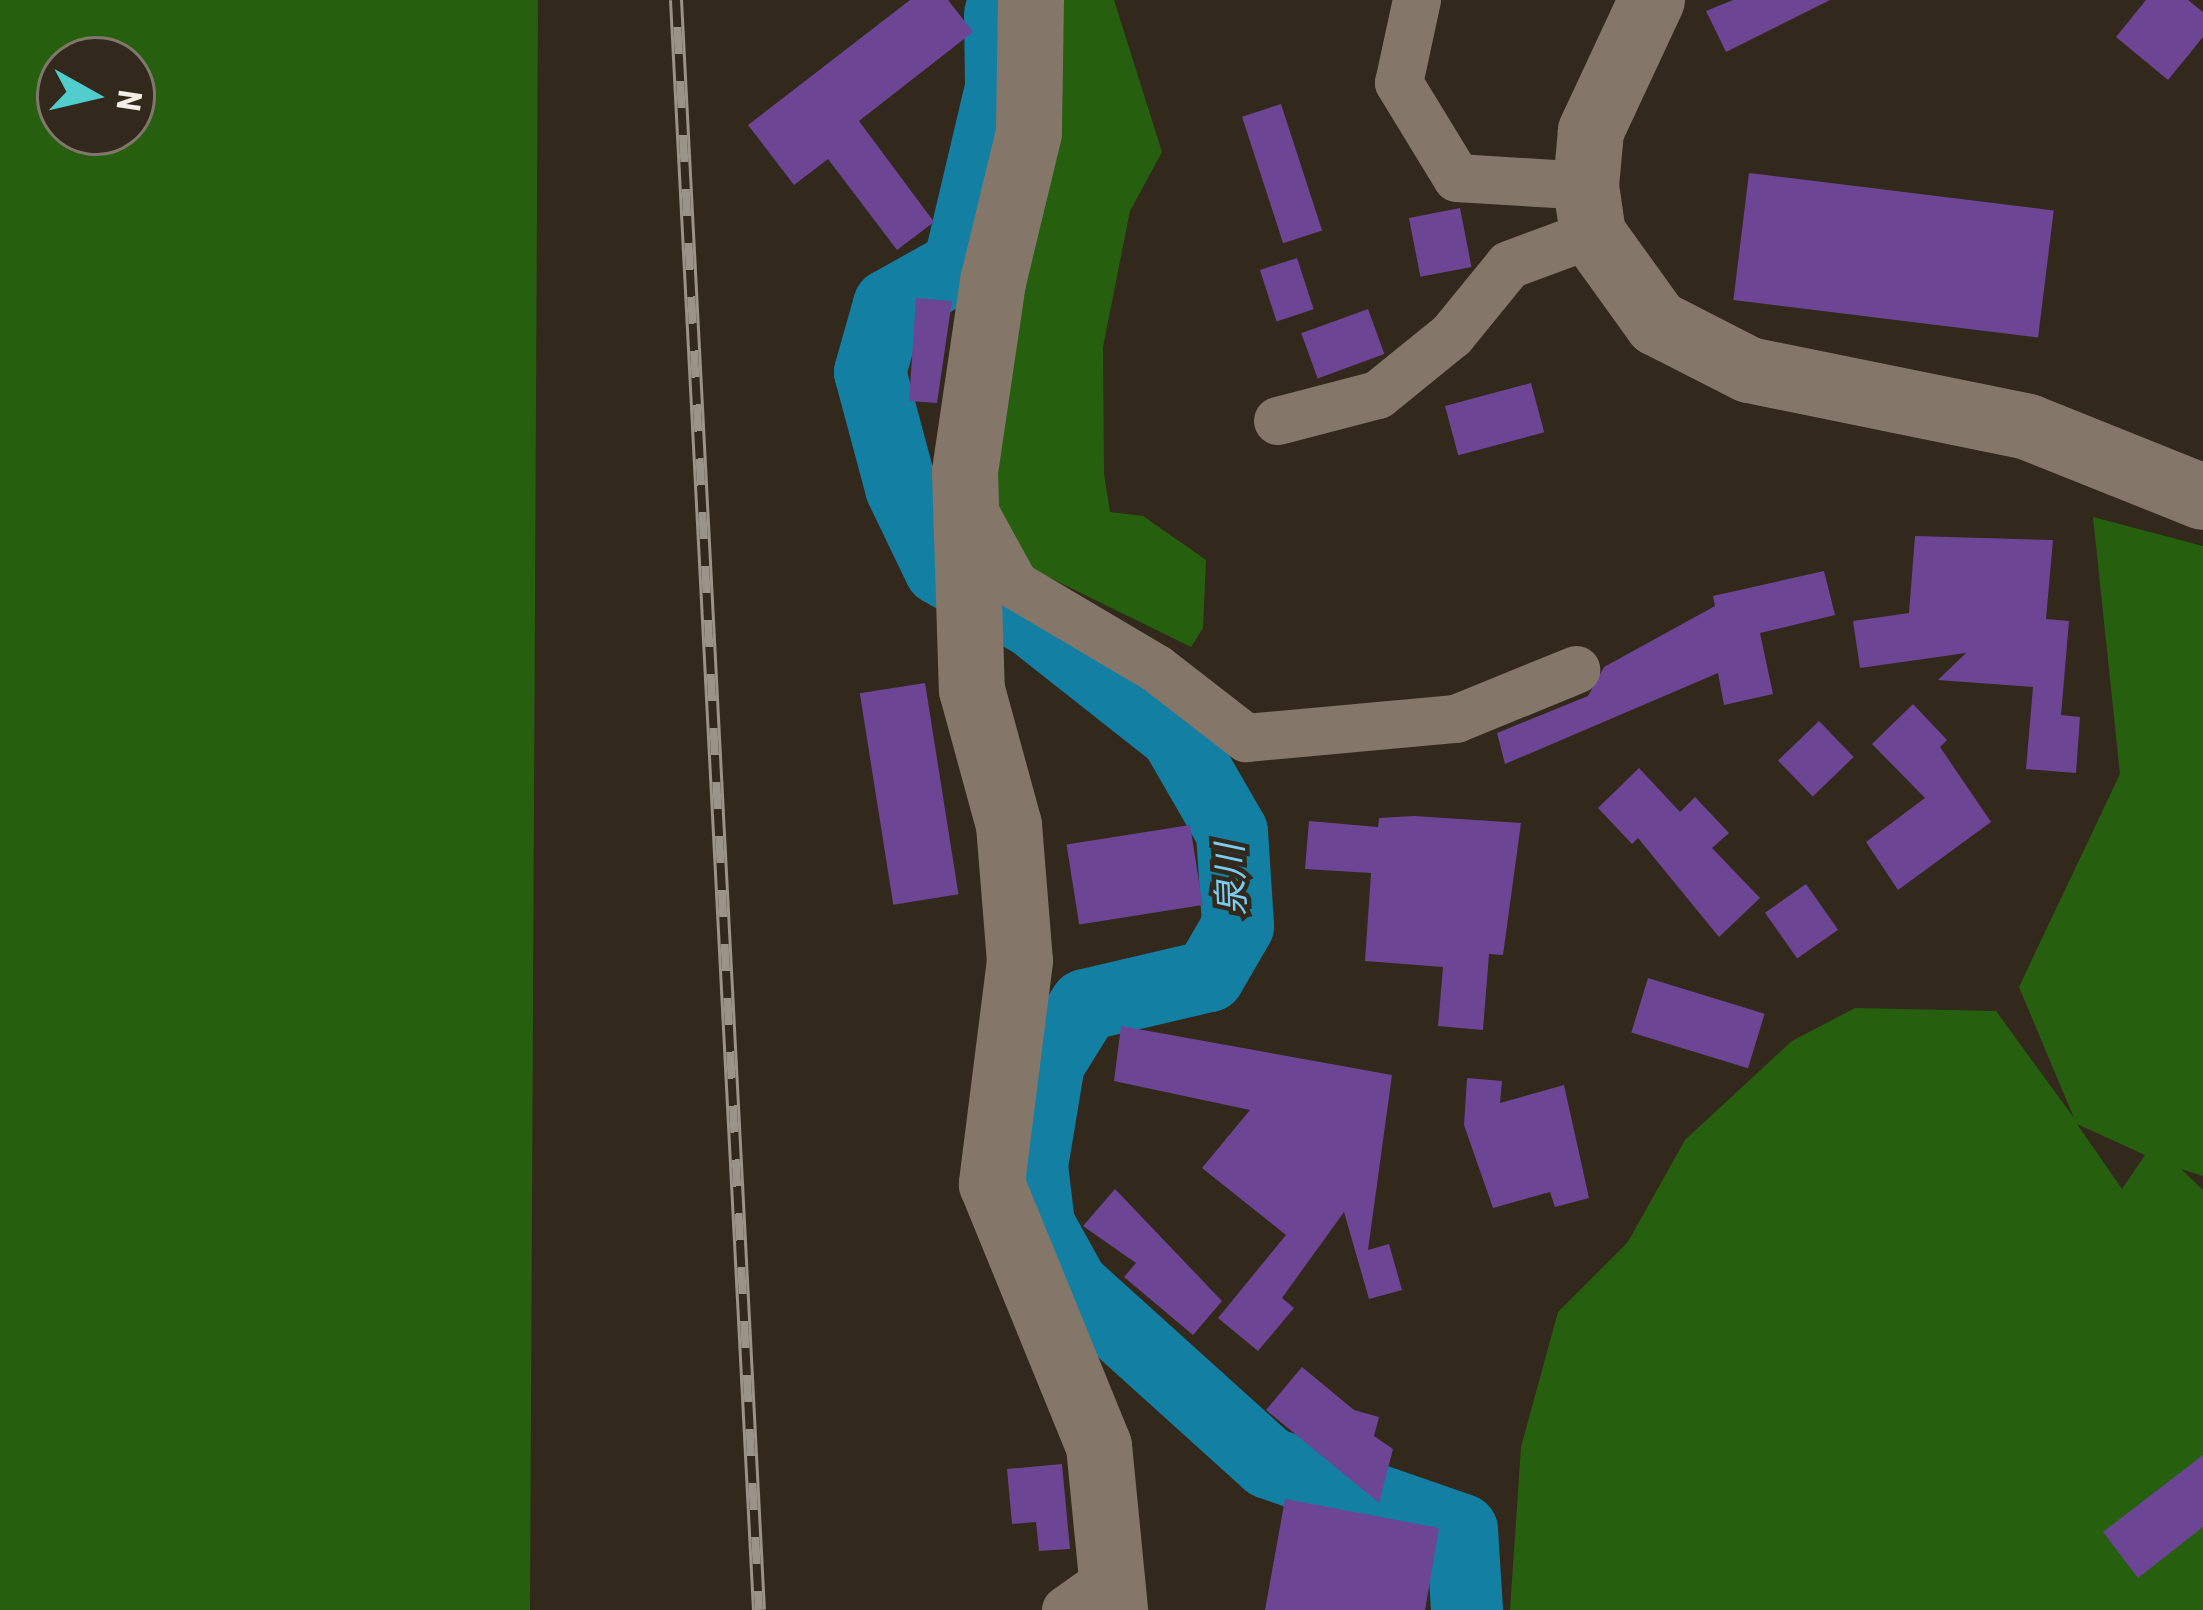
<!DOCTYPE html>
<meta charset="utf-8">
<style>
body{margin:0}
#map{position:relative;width:2203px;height:1610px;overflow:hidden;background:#33281c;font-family:"Roboto Condensed","Noto Sans JP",sans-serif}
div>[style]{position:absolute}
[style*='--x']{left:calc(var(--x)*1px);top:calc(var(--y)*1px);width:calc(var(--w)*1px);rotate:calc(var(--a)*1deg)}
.green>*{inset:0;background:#26600e}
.river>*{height:72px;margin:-36px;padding:0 36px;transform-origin:36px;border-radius:36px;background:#137fa2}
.building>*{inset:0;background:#6c4595;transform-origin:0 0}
.street>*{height:48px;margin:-24px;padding:0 24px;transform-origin:24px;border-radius:24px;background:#847769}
.secondary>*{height:66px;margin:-33px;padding:0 33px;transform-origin:33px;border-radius:33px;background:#847769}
.rail>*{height:14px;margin-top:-7px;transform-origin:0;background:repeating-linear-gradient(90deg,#33281c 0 27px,#9b9288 0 54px);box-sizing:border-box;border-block:3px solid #9b9288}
span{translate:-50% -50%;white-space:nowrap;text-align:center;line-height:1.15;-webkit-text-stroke:9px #33281c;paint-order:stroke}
.water-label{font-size:36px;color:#7acdf0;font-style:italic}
.north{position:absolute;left:36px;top:36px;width:120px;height:120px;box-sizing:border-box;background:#33281c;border:3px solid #81776d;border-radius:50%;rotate:98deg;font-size:33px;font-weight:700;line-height:48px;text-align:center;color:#f5eee6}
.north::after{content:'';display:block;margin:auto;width:42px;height:54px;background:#52cdcd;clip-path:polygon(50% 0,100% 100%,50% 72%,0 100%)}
</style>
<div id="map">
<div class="green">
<i style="clip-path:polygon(evenodd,0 0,538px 0,530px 1610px,0 1610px,0 0,60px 60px,132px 60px,132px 132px,60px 132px,60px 60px)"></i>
<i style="clip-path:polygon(1047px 0,1114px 0,1162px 152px,1130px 211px,1103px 347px,1104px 474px,1110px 512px,1143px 516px,1206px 560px,1203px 628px,1191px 647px,1028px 567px,997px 531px,982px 460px)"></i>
<i style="clip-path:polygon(evenodd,2093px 517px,2203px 546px,2203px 1176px,2181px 1169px,2203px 1190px,2203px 1610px,1510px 1610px,1521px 1447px,1558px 1312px,1628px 1242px,1685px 1140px,1792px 1041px,1855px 1008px,1996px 1011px,2074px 1118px,2019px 987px,2120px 774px,2093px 517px,2077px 1124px,2145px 1155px,2122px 1189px,2077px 1124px)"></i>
</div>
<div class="river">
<i style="--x:1000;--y:14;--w:74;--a:89.2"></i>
<i style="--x:1001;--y:88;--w:183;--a:103.3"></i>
<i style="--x:959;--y:266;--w:80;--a:150.9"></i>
<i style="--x:889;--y:305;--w:70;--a:105.8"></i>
<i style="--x:870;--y:372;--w:120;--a:75"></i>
<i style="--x:901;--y:488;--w:90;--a:64.3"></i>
<i style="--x:940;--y:569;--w:107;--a:29.7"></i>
<i style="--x:1033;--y:622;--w:182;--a:38.3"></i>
<i style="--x:1176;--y:735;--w:112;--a:60"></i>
<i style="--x:1232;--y:832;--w:94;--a:86.3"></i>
<i style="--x:1238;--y:926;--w:58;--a:120.1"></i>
<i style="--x:1209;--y:976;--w:127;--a:166.8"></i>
<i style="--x:1085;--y:1005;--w:68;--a:121.8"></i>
<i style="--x:1049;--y:1063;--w:104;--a:99.4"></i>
<i style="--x:1032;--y:1166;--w:59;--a:83.2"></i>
<i style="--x:1039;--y:1225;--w:70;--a:60.9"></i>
<i style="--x:1073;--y:1286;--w:264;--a:42.1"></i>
<i style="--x:1269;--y:1463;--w:204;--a:19.1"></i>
<i style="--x:1462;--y:1530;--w:80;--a:86.4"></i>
</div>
<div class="building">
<i style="clip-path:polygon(910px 0,948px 0,973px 32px,859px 121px,934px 222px,897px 250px,828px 159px,794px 185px,748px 125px)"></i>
<i style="clip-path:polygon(1733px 0,1830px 0,1726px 52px,1706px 11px)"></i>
<i style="clip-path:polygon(2146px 0,2188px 0,2203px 12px,2203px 37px,2168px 80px,2116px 37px)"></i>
<i style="left:1281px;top:104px;width:133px;height:41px;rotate:72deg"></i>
<i style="left:1749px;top:173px;width:307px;height:128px;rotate:7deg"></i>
<i style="left:1460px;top:208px;width:60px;height:52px;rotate:79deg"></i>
<i style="left:1297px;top:258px;width:54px;height:39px;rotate:72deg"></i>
<i style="clip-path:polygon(916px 298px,952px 301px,937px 403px,909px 401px)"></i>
<i style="left:1368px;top:309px;width:48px;height:71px;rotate:70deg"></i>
<i style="left:1531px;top:383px;width:51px;height:89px;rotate:75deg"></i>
<i style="clip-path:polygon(1915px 536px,2053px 540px,2046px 619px,2069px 621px,2061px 715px,2080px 717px,2076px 773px,2026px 769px,2033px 687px,1938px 680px,1966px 653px,1860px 668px,1853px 621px,1909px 613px)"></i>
<i style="clip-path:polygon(1824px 571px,1835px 615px,1760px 633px,1773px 694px,1724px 705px,1718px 673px,1505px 764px,1497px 733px,1588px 696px,1604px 667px,1715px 606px,1713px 596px)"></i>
<i style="left:925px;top:683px;width:214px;height:66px;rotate:81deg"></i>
<i style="clip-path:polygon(1913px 704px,1947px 740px,1940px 747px,1991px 822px,1898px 890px,1866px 842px,1925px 798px,1872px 744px)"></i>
<i style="left:1819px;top:721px;width:50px;height:57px;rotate:46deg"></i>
<i style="clip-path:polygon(1639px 768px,1680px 812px,1695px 797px,1729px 833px,1712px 848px,1760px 898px,1719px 937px,1638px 838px,1632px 844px,1598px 808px)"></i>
<i style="clip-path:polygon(1414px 816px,1521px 823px,1503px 955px,1489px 954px,1483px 1030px,1438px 1026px,1443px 967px,1365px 961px,1371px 873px,1305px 869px,1309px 821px,1378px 827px,1379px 818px)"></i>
<i style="left:1190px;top:825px;width:81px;height:125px;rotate:81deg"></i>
<i style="left:1806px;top:884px;width:56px;height:50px;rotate:55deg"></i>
<i style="left:1648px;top:978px;width:122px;height:57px;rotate:17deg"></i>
<i style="clip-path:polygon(1121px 1026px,1392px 1075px,1368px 1250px,1389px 1244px,1402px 1290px,1369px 1299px,1344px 1212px,1282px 1298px,1294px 1308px,1258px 1351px,1218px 1318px,1286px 1235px,1202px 1168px,1250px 1110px,1114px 1081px)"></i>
<i style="clip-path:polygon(1467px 1078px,1502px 1081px,1500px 1103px,1564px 1085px,1589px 1198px,1555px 1207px,1550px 1192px,1493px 1208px,1464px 1125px)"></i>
<i style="clip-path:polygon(1115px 1189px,1222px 1301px,1193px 1335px,1124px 1277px,1136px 1263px,1083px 1226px)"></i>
<i style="clip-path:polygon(1302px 1367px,1354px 1410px,1379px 1417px,1374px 1436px,1393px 1449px,1379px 1503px,1266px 1410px)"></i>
<i style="clip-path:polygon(2203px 1455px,2203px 1527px,2138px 1578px,2103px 1532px)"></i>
<i style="clip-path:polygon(1062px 1464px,1070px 1549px,1039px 1551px,1036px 1522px,1012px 1524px,1007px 1469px)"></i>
<i style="clip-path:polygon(1285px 1499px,1439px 1528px,1425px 1610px,1265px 1610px)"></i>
</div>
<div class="street">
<i style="--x:1417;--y:0;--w:85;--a:102.2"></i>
<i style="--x:1399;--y:83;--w:111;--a:58.6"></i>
<i style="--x:1457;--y:178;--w:129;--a:3.5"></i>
<i style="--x:1278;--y:421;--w:103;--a:-14.6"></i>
<i style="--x:1378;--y:395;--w:95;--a:-39"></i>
<i style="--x:1452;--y:335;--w:90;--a:-50.8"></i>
<i style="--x:1509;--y:265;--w:90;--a:-20.3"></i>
<i style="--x:971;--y:505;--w:91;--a:61.2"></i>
<i style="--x:1015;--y:585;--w:165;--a:30.6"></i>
<i style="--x:1157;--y:669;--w:113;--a:37.8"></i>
<i style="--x:1246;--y:738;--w:211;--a:-5.2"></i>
<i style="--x:1456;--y:719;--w:130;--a:-22.2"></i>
<i style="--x:1066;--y:1610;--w:59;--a:-35.3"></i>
</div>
<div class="secondary">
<i style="--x:1031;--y:0;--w:133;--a:90.9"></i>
<i style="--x:1029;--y:133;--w:153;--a:103.6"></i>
<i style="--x:993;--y:282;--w:192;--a:98.4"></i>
<i style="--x:965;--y:472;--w:218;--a:88.2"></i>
<i style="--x:972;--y:690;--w:140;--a:74.7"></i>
<i style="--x:1009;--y:825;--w:136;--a:85.4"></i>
<i style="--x:1020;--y:961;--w:225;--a:97.2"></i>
<i style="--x:992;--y:1184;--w:283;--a:67.8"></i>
<i style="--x:1099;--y:1446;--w:165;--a:84.4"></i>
<i style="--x:1652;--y:0;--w:145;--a:115"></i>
<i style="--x:1591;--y:131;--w:55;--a:95.2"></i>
<i style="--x:1586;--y:186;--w:49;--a:81.7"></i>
<i style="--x:1593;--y:234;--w:110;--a:54.3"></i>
<i style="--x:1657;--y:323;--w:103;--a:27.1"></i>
<i style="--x:1749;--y:370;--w:285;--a:11.5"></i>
<i style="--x:2028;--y:427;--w:188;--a:21.8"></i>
</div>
<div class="rail">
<i style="--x:676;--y:0;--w:1612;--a:87.05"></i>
</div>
<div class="water-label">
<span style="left:1232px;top:880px;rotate:-92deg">泉川</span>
</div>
<div class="north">N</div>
</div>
